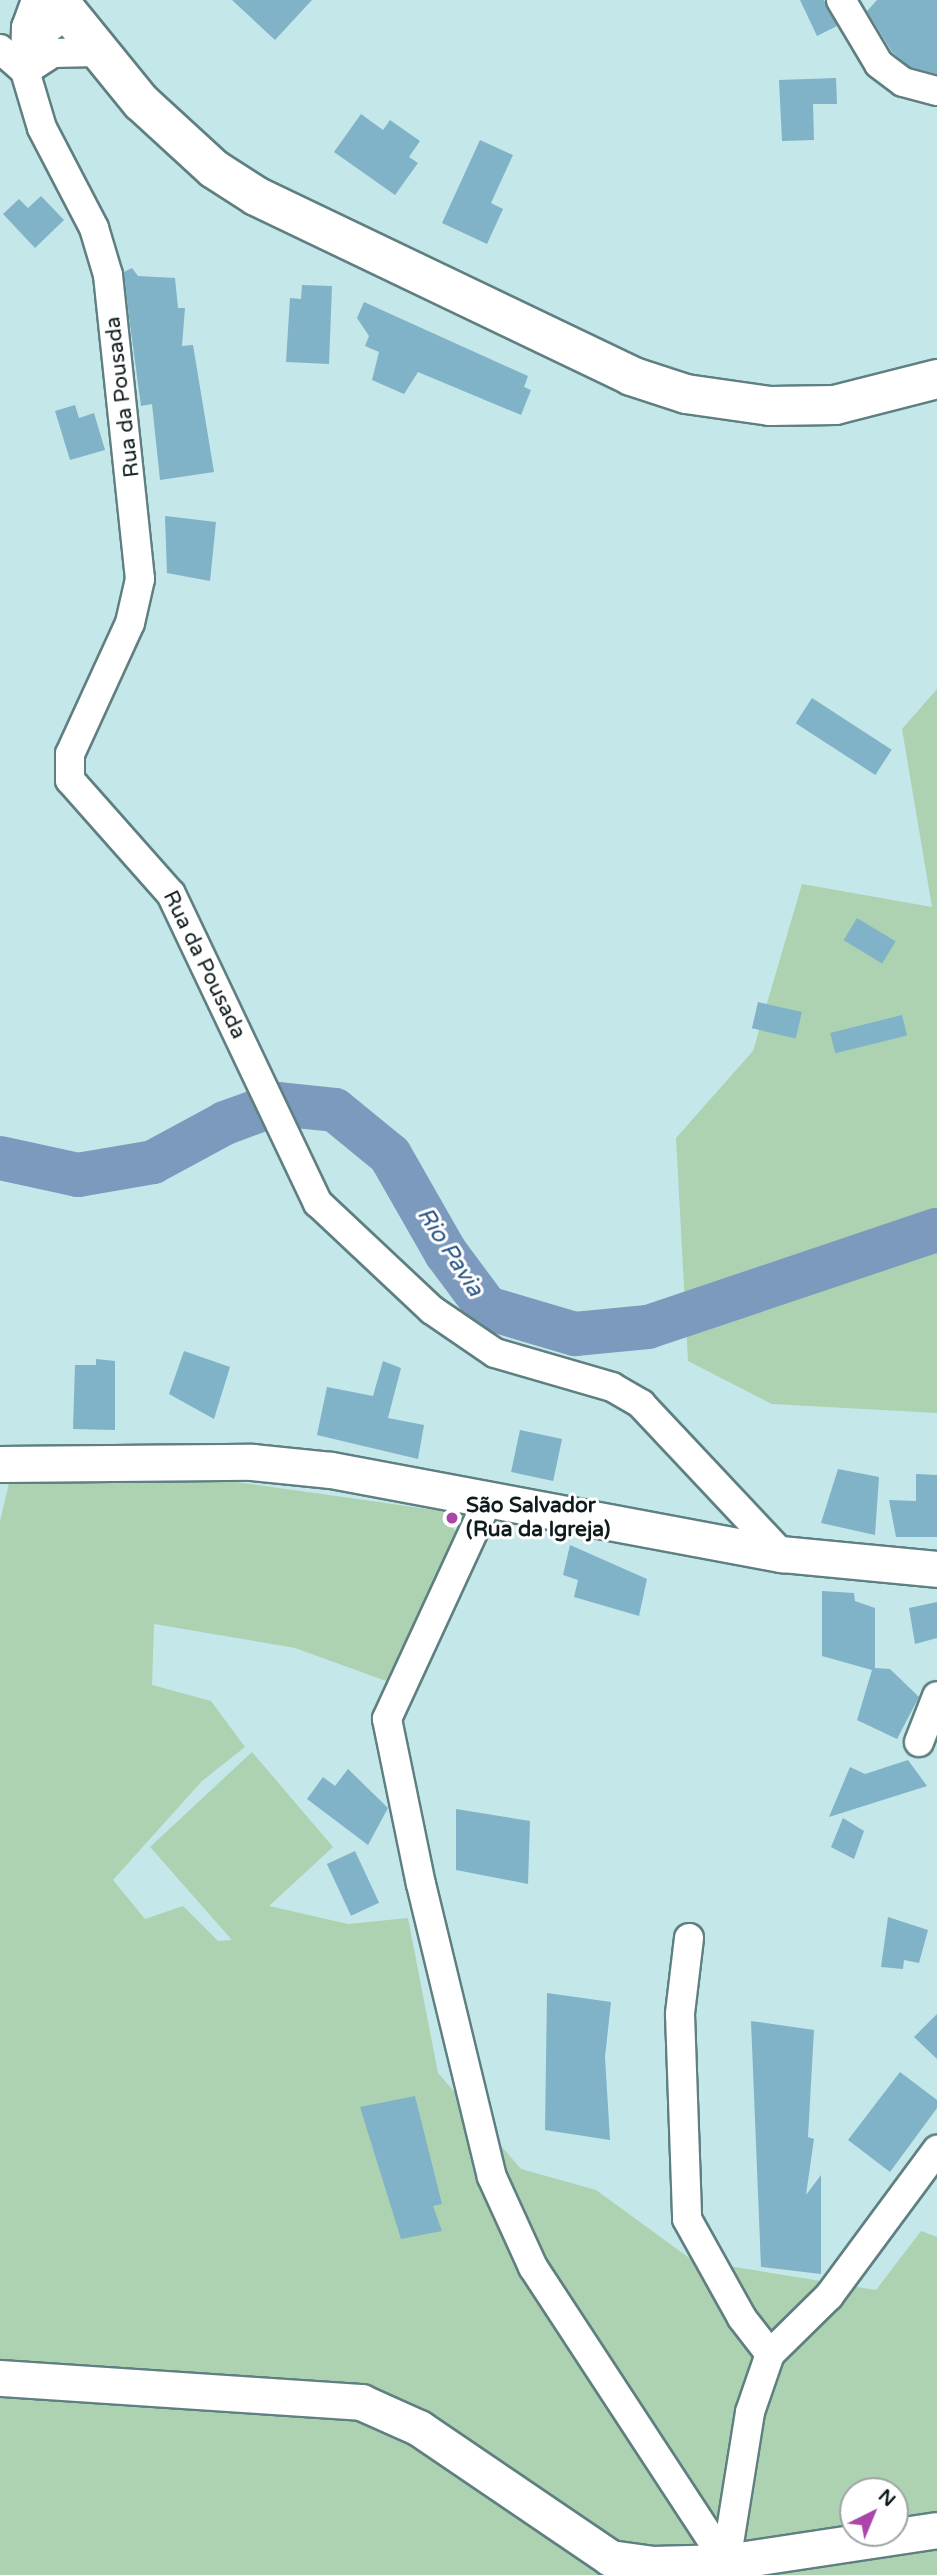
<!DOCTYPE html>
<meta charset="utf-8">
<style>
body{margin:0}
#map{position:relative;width:937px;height:2575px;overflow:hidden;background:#c4e7e9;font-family:"Varela Round",sans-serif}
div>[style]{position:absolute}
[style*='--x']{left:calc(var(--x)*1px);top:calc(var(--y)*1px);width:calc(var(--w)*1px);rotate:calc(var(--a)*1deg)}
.green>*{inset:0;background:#acd2b2}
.river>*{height:44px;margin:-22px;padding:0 22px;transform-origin:22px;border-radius:22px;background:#7c9abd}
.building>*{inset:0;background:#80b2c8;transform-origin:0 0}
.roads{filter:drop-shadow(2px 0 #5f7f81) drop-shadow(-2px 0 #5f7f81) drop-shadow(0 2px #5f7f81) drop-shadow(0 -2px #5f7f81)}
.minor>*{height:28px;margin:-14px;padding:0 14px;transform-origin:14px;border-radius:14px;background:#fff}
.tertiary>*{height:35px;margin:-17.5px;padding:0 17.5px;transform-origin:17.5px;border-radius:17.5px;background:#fff}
.primary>*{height:38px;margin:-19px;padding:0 19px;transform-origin:19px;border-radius:19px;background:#fff}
.dots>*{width:19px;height:19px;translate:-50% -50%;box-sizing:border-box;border:4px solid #fff;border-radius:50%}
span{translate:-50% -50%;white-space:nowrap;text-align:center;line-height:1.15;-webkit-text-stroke:6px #fff;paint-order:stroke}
.street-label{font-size:21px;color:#0f1c1d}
.poi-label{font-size:21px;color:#0f1c1d;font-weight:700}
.left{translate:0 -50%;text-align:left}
.water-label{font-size:23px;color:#295483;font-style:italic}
.north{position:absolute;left:839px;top:2477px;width:70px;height:70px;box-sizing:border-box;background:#fff;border:2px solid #9fa4a5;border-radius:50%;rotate:43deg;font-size:19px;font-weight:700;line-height:28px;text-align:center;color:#0f1c1d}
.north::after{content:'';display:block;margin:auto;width:24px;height:32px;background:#ac45a9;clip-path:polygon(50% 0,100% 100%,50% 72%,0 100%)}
</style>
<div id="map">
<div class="green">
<i style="clip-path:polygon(937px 689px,937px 1413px,772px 1404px,688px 1361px,676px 1138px,753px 1051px,802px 884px,932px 907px,902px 729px)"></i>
<i style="clip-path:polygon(evenodd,179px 1474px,442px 1511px,456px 1532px,389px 1682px,295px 1648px,154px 1624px,152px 1685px,211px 1701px,245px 1747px,202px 1781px,113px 1880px,145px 1919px,183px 1906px,218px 1941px,232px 1940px,150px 1847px,252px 1752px,333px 1847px,269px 1906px,348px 1924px,408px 1918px,438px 2073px,521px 2169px,596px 2190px,692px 2260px,876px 2290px,921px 2231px,937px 2237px,937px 2575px,0 2575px,0 1521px,10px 1479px,179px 1474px,853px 2491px,895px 2491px,895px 2533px,853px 2533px,853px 2491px)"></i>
</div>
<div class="river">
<i style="--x:0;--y:1158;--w:80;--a:12.3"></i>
<i style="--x:78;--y:1175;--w:76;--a:-9.8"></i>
<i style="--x:153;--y:1162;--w:82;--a:-28.4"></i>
<i style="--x:225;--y:1123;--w:55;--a:-20.1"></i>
<i style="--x:277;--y:1104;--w:58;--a:5.9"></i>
<i style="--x:335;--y:1110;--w:71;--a:39.3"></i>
<i style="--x:390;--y:1155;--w:113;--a:60.3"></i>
<i style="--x:446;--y:1253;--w:69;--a:53.3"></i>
<i style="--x:487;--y:1308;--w:92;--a:16.5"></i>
<i style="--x:575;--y:1334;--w:73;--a:-5.5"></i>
<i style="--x:648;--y:1327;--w:305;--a:-18.6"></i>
</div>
<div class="building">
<i style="clip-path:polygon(232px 0,312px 0,275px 40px)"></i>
<i style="clip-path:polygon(800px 0,824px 0,837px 26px,817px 36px)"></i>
<i style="clip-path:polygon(877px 0,937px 0,937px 74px,910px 67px,892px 52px,867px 11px)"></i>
<i style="clip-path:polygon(836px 78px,837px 104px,813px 104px,814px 140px,782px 141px,779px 80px)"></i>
<i style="clip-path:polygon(361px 114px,383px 130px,390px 120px,420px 141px,409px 157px,418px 163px,395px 195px,334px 152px)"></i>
<i style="clip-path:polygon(480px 140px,513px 155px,491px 203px,503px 209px,487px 244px,442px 223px)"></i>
<i style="clip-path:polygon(41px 196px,64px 220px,35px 248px,3px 214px,19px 199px,28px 208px)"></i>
<i style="clip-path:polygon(132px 268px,138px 276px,175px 278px,178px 308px,185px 308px,182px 346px,193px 345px,214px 472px,160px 480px,152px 404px,141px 406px,129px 317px,124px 272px)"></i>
<i style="clip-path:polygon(302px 285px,332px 286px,329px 364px,286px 362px,290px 298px,301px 299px)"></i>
<i style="clip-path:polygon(364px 302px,528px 376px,524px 387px,531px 390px,521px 415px,418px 372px,404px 394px,372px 380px,379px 352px,365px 346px,369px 336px,357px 318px)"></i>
<i style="clip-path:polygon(75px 405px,79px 418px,94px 413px,105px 450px,70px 460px,55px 411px)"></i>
<i style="clip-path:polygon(165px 516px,216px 522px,210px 581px,167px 573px)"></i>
<i style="left:812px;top:698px;width:95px;height:30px;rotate:33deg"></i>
<i style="left:857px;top:918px;width:45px;height:26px;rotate:31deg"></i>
<i style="left:758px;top:1002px;width:45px;height:27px;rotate:13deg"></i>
<i style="left:902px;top:1015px;width:21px;height:74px;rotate:76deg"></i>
<i style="clip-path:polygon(184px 1351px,230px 1367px,214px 1419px,169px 1394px)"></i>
<i style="clip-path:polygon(96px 1359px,115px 1361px,115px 1430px,73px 1429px,75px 1365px,96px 1365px)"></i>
<i style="clip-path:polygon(383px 1361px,401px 1368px,388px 1418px,424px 1425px,418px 1459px,317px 1435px,327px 1387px,373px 1396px)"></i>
<i style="left:520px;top:1430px;width:43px;height:43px;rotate:12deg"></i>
<i style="clip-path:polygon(838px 1469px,879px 1477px,875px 1535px,821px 1523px)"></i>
<i style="clip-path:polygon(916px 1474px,937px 1475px,937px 1537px,896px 1537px,889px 1500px,916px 1501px)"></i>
<i style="clip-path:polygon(570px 1545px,647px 1579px,639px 1616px,574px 1597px,578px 1580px,563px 1575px)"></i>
<i style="clip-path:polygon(822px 1591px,854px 1593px,855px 1601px,875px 1608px,875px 1668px,890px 1669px,919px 1697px,897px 1739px,857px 1720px,872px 1670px,822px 1656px)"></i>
<i style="clip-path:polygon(937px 1602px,937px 1638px,915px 1644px,909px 1608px)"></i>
<i style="clip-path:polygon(908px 1760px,927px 1786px,829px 1817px,850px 1767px,865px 1774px)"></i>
<i style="clip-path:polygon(348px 1769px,388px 1808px,368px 1845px,307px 1799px,323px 1777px,335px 1786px)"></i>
<i style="clip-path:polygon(456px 1809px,530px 1821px,528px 1884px,456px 1870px)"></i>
<i style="clip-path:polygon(843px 1818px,864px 1831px,854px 1859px,831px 1847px)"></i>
<i style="left:355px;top:1851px;width:57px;height:31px;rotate:65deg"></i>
<i style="clip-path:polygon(888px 1917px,928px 1930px,919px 1963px,904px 1960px,903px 1969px,881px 1967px)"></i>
<i style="clip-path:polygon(547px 1993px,611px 2002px,605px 2057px,610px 2140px,545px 2130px)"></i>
<i style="clip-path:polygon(937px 2014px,937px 2059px,914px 2037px)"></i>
<i style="clip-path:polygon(751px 2021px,814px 2030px,808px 2137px,814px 2139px,806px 2195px,821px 2175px,821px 2274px,761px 2267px)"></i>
<i style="clip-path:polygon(900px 2072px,937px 2100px,937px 2108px,890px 2172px,848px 2140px)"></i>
<i style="clip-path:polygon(415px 2096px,442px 2204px,433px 2206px,442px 2231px,401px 2239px,360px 2107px)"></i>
</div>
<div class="roads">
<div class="minor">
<i style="--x:36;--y:0;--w:29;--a:110"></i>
<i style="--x:26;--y:27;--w:44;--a:91.3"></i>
<i style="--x:25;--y:71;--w:59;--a:73.4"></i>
<i style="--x:42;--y:128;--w:113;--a:62.5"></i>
<i style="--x:94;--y:228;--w:49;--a:73.4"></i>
<i style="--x:108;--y:275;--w:306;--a:84"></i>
<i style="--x:140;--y:579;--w:45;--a:102.8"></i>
<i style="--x:130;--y:623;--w:144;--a:114.6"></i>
<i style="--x:70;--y:754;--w:26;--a:90"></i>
<i style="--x:70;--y:780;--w:152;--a:48.5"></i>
<i style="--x:171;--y:894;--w:342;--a:64.6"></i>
<i style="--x:318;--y:1203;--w:156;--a:43.2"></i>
<i style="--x:432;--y:1310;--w:76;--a:34.3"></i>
<i style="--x:495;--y:1353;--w:122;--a:16.2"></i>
<i style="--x:612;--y:1387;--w:34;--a:30"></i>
<i style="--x:641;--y:1404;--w:206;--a:46.8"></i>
<i style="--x:841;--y:0;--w:74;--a:59.3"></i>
<i style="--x:879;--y:64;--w:30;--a:37"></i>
<i style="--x:903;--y:82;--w:35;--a:15"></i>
<i style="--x:26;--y:45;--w:51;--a:-37.1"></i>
<i style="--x:0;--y:49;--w:33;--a:41"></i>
<i style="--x:25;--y:71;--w:33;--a:-33"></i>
<i style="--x:53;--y:53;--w:43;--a:-1.3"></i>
<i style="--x:488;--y:1500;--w:241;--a:114.8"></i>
<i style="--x:387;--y:1719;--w:168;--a:78.4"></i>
<i style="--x:421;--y:1884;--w:301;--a:76.4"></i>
<i style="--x:492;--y:2177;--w:99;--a:65.5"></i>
<i style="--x:533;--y:2267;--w:353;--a:56.8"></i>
<i style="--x:919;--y:1742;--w:49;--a:-68.6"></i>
<i style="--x:689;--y:1938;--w:77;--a:96.8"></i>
<i style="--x:680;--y:2014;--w:205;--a:88"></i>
<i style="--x:687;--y:2219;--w:113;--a:60.9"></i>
<i style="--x:742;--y:2318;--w:46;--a:52.1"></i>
<i style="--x:726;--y:2562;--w:152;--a:-80.9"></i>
<i style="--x:750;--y:2412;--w:61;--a:-71"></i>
<i style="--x:770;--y:2354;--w:83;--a:-44.5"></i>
<i style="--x:829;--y:2296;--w:182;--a:-53.5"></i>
</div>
<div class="tertiary">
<i style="--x:0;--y:1464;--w:252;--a:-0.5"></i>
<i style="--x:252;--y:1462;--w:79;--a:5.8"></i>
<i style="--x:331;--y:1470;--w:459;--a:10.6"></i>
<i style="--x:782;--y:1554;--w:156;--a:5.5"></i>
<i style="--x:0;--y:2378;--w:362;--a:3.8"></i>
<i style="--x:361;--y:2402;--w:64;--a:24.1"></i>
<i style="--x:419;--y:2428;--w:231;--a:34.2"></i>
<i style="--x:610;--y:2558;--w:42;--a:8.1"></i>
<i style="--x:652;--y:2564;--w:74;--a:-1.5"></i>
<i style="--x:726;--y:2562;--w:213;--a:-8.6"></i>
</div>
<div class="primary">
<i style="--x:58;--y:0;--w:132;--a:50.9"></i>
<i style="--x:141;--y:102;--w:99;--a:42.5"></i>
<i style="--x:214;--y:169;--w:50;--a:32.7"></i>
<i style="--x:256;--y:196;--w:416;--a:25.6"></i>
<i style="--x:631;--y:376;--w:58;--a:18.1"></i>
<i style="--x:686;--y:394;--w:85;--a:8.1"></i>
<i style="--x:770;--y:406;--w:65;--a:-0.9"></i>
<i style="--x:835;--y:405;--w:105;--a:-14.3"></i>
</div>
</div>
<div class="dots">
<i style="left:452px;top:1518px;background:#ac45a9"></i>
</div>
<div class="street-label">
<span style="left:123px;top:397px;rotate:-97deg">Rua da Pousada</span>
<span style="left:204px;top:965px;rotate:64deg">Rua da Pousada</span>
</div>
<div class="poi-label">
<span class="left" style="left:466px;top:1518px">São Salvador<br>(Rua da Igreja)</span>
</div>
<div class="water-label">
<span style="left:450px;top:1252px;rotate:57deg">Rio Pavia</span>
</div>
<div class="north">N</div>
</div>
